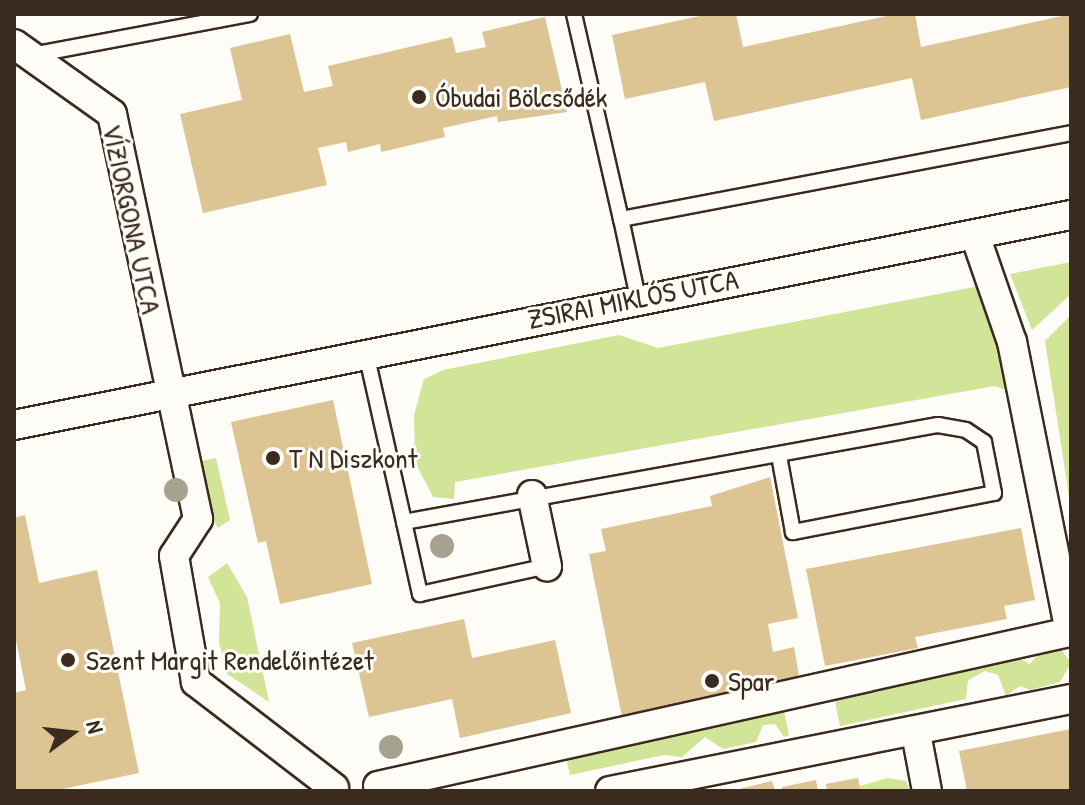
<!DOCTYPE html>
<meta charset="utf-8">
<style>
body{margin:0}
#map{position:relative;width:1085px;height:805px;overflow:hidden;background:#fdfcf7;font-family:"Patrick Hand",sans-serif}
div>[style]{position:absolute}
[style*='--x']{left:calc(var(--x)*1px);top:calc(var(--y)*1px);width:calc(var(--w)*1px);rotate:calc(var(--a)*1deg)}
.green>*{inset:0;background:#d1e498}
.building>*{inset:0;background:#dcc493}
.roads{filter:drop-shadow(2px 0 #3b2a1e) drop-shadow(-2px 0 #3b2a1e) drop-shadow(0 2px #3b2a1e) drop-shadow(0 -2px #3b2a1e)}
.lane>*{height:14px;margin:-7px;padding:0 7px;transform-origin:7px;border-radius:7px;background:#fdfcf7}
.street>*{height:28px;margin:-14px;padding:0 14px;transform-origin:14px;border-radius:14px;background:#fdfcf7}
.trees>*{width:24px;height:24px;margin:-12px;border-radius:50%;background:#a7a290}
.dots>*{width:22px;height:22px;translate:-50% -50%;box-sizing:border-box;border:4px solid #fdfcf7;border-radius:50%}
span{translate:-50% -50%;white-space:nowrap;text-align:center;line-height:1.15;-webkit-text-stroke:6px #fdfcf7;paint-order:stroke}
.poi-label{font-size:28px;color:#3b2a1e}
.left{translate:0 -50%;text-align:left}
.street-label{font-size:28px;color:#3b2a1e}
.frame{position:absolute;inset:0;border:16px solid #3b2a1e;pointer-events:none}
.north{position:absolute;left:32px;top:693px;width:80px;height:80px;-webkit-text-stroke:6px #fdfcf7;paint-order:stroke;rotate:75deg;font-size:22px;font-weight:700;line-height:32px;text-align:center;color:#3b2a1e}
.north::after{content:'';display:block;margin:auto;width:28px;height:36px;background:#3b2a1e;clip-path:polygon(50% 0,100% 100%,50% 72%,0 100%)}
</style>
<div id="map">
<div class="green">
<i style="clip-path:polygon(1071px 262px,1071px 294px,1032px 330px,1010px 274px)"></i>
<i style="clip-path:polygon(995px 283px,1010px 392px,995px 386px,455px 482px,454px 499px,433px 497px,415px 462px,414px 415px,424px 379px,443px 370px,619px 335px,658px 348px)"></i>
<i style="clip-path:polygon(1071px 315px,1071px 509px,1045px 341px)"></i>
<i style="clip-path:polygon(216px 458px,230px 520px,218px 528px,198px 493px,197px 462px)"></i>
<i style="clip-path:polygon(227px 563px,247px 597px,269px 702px,227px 674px,219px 642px,220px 603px,208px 577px)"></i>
<i style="clip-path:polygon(1059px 646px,1071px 663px,1060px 682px,1030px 690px,1020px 686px,1006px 696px,998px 675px,985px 671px,968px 680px,966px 699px,840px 726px,833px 691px,1011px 654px,1030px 664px,1041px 650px)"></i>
<i style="clip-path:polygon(784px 711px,789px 735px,784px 737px,775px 724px,763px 725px,756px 742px,723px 749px,705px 737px,682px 757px,664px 755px,570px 775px,566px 758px,705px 718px,709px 728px)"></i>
<i style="clip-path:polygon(888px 778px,906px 781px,910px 791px,861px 791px,860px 786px)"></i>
</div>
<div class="building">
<i style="clip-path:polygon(709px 14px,736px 14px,743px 47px,896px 14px,915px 14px,921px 47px,1071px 14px,1071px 87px,921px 120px,912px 78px,714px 121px,705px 82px,625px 99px,612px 35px)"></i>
<i style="clip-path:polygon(545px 17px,567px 112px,498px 122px,497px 116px,443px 128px,445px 137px,381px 152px,380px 144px,348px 152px,346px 142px,318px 148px,327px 185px,203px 213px,180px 114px,242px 100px,230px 48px,290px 34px,304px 92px,333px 86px,328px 66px,452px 37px,456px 53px,486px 47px,482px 32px)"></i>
<i style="clip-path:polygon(333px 400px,372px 584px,280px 604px,266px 541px,258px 543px,231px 422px)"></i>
<i style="clip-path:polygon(770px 477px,798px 618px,768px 624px,773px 652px,794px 647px,799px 676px,778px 681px,781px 695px,624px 727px,589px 554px,606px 551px,601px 529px,712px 506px,710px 496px)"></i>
<i style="clip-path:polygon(25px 515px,39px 583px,97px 570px,139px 773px,53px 791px,14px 791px,14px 693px,26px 690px,14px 630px,14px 518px)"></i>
<i style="clip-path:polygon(1021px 528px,1035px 600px,1004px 606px,1007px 619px,915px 637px,918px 648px,825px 666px,806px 569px)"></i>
<i style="clip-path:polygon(464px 619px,472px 658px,555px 640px,571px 713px,460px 738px,452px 699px,369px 717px,352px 643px)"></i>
<i style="clip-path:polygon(1071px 729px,1071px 791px,967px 791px,959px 751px)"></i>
<i style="clip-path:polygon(858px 778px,861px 791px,827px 791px,826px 784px)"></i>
<i style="clip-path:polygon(816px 780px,818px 791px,783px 791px,782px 787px)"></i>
<i style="clip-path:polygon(772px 781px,775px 791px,735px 791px,735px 790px)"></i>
</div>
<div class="roads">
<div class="lane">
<i style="--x:574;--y:14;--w:210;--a:77.1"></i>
<i style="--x:32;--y:55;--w:222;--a:-10.7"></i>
<i style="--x:638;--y:298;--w:81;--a:-102.1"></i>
<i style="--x:621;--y:219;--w:458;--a:-10.8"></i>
<i style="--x:366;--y:353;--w:173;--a:77.3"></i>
<i style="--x:404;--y:522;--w:543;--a:-10.3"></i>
<i style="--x:938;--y:425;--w:28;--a:10"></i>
<i style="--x:966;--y:430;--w:22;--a:34"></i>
<i style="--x:984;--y:442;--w:52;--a:78.9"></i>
<i style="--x:994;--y:493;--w:205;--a:169"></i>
<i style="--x:793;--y:532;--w:77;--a:-100.4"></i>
<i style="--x:404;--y:522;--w:74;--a:77.5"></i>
<i style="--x:420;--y:594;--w:130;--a:-12.4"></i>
</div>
<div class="street">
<i style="--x:14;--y:44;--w:120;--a:35.5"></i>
<i style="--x:112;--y:114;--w:414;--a:78"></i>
<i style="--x:198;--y:519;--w:44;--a:123"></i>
<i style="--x:174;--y:556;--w:128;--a:80.1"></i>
<i style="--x:196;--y:682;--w:174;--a:37.5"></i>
<i style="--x:14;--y:425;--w:1078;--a:-11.24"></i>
<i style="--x:532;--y:495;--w:73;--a:78.1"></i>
<i style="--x:916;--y:733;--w:59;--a:79.3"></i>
<i style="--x:378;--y:786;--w:709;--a:-12.55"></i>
<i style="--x:1070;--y:632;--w:296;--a:-101.3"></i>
<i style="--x:1012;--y:342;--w:113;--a:-109.1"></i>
<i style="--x:610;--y:791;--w:470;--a:-11.3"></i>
</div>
</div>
<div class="trees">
<i style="left:176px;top:490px"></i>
<i style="left:442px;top:546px"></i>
<i style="left:391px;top:747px"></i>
</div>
<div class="dots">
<i style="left:419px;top:97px;background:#3b2a1e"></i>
<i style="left:273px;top:458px;background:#3b2a1e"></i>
<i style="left:68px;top:660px;background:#3b2a1e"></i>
<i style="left:712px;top:681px;background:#3b2a1e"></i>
</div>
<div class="poi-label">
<span class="left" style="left:435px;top:97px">Óbudai Bölcsődék</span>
<span class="left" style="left:289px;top:458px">T N Diszkont</span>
<span class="left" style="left:86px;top:660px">Szent Margit Rendelőintézet</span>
<span class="left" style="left:728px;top:681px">Spar</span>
</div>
<div class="street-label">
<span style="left:132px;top:219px;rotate:78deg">VÍZIORGONA UTCA</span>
<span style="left:633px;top:299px;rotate:-11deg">ZSIRAI MIKLÓS UTCA</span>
</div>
<div class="frame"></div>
<div class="north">N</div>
</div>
